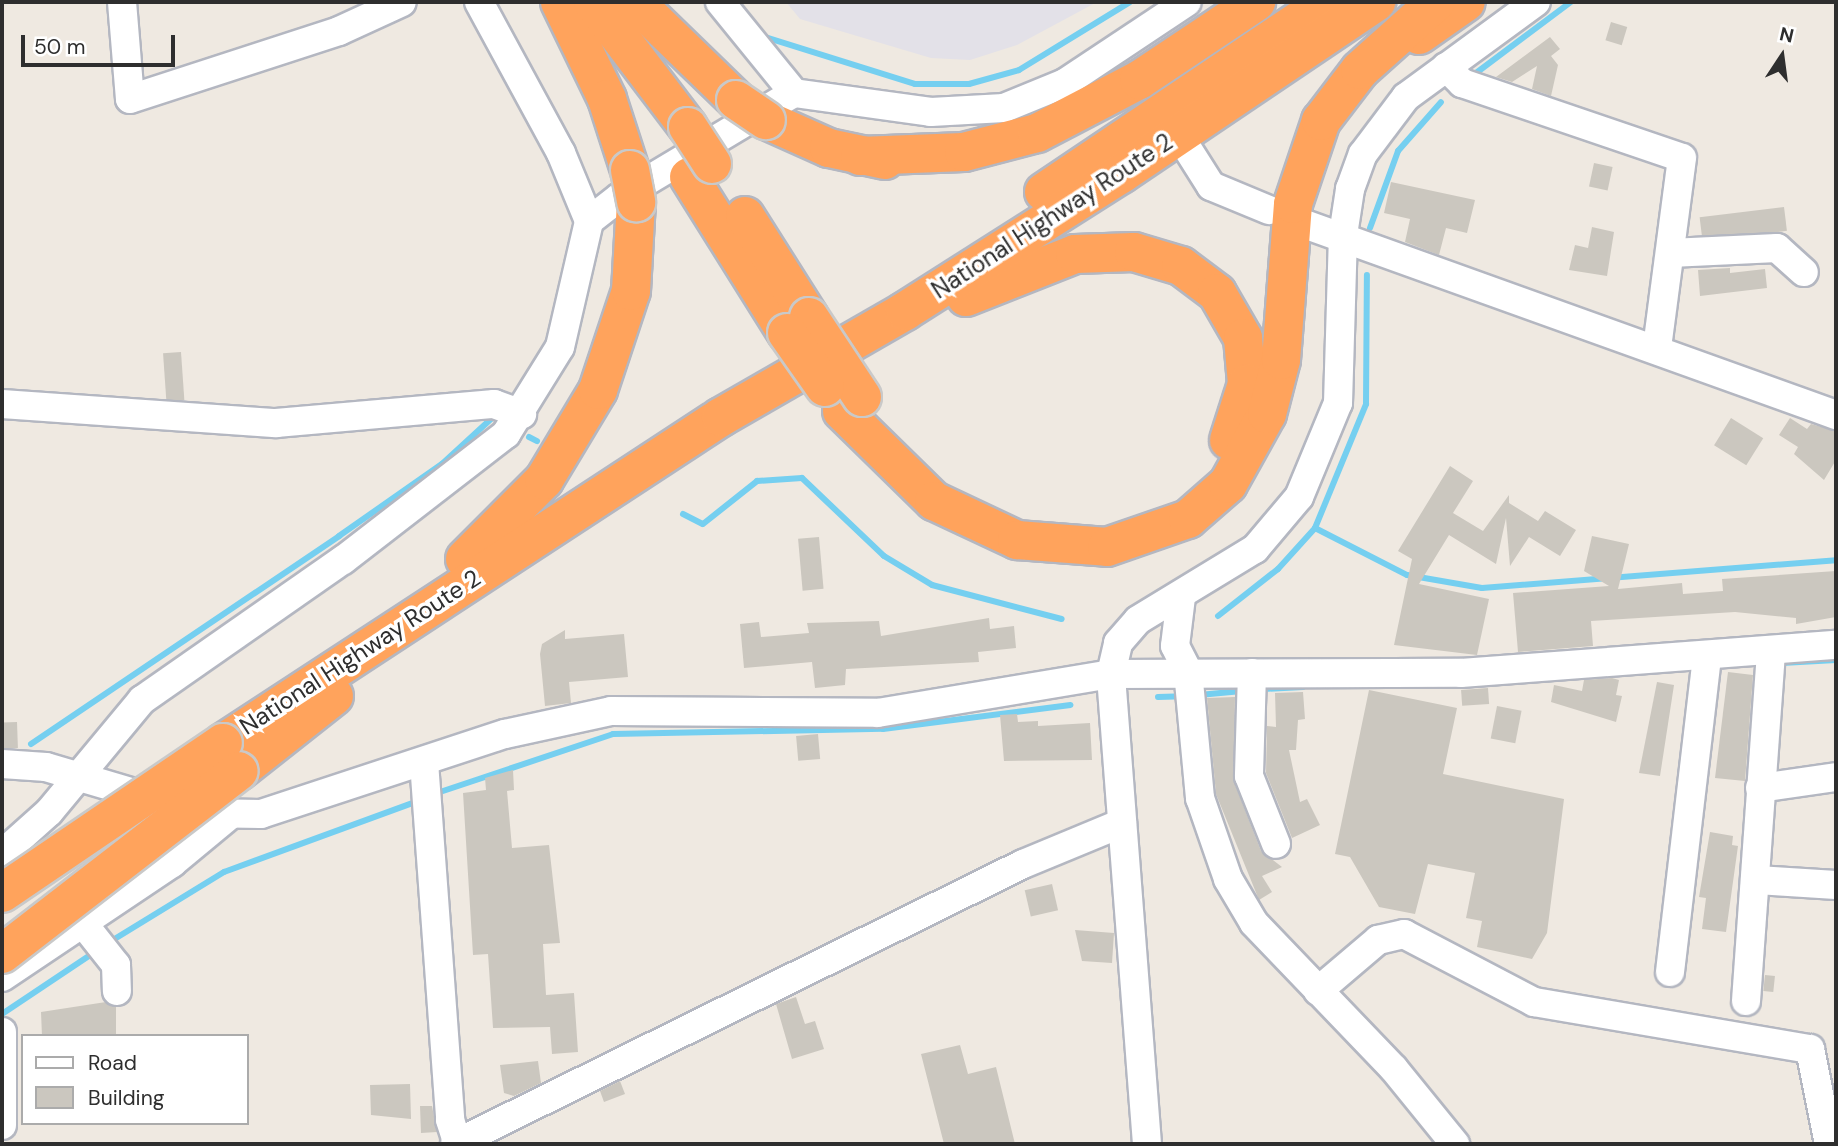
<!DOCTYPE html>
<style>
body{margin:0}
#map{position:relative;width:1838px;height:1146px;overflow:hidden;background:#efe9e1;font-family:"DM Sans",sans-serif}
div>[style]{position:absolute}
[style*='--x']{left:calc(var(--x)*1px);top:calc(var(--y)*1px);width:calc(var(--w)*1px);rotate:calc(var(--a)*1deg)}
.industrial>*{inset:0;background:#e3e1e8}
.stream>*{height:6px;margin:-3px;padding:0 3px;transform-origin:3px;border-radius:3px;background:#75cff0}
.building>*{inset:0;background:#cbc7bf;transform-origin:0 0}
.roads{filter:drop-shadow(2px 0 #b4b7c1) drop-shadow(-2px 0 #b4b7c1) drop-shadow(0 2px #b4b7c1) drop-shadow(0 -2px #b4b7c1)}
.minor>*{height:28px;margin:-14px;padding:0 14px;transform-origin:14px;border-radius:14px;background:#fff}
.highway>*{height:38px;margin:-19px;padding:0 19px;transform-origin:19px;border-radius:19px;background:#ffa35c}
.bridges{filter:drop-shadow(2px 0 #c9c9c9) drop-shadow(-2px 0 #c9c9c9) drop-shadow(0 2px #c9c9c9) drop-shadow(0 -2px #c9c9c9)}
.highway-bridge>*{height:38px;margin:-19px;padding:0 19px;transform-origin:19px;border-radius:19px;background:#ffa35c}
span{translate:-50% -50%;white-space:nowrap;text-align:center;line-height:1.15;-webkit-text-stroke:7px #fff;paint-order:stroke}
.street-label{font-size:24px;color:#2e2e2e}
.frame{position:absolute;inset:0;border:4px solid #2e2e2e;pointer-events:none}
.legend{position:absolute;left:21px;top:1034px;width:228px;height:91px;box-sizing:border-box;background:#fff;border:2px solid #ababab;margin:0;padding:9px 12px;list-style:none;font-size:21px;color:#2e2e2e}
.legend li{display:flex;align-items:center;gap:14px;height:35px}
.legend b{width:35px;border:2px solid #ababab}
.north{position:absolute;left:1747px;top:21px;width:70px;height:70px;-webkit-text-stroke:5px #fff;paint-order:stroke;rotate:13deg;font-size:19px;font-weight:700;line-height:28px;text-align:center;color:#2e2e2e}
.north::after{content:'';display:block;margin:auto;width:24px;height:32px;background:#2e2e2e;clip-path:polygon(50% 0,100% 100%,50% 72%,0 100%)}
.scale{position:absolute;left:21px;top:35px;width:154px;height:32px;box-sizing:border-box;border:4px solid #2e2e2e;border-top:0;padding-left:9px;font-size:21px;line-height:24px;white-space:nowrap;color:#2e2e2e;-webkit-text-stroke:5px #fff;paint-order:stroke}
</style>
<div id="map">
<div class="industrial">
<i style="clip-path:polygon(786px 2px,1097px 2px,1017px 45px,970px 60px,931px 58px,800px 19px)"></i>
</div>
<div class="stream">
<i style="--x:762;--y:36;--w:160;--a:17.4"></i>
<i style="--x:915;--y:84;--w:54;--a:0"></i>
<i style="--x:969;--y:84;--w:52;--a:-15.6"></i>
<i style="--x:1019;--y:70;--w:130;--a:-31.5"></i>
<i style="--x:1472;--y:76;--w:124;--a:-36.8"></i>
<i style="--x:1370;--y:228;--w:82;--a:-70"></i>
<i style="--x:1398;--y:151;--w:65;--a:-48.7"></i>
<i style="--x:529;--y:437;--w:9;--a:27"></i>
<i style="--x:683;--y:514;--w:22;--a:27"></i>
<i style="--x:703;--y:524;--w:69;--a:-38.5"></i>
<i style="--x:757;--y:481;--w:45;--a:-3.8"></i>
<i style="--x:802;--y:478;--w:113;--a:43.6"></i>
<i style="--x:884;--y:556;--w:56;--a:31.1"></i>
<i style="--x:932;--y:585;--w:134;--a:14.7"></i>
<i style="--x:1315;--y:528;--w:134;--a:-67.6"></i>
<i style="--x:1366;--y:404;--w:129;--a:-89.6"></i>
<i style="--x:1218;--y:616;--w:76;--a:-38.1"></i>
<i style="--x:1278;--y:569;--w:55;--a:-47.9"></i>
<i style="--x:1315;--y:528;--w:103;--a:27.1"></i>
<i style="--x:1407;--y:575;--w:76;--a:9.8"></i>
<i style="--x:1482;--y:588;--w:355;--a:-4.5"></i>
<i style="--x:1782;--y:663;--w:54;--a:-3.2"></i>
<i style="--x:1264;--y:689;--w:39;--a:-3"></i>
<i style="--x:1199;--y:695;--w:43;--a:-5.3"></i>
<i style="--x:1158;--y:697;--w:25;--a:-2"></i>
<i style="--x:31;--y:744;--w:372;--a:-34"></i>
<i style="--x:339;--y:536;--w:126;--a:-35"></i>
<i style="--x:442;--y:464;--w:68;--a:-42.6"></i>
<i style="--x:434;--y:794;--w:189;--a:-18.5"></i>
<i style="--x:613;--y:734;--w:270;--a:-1.1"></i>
<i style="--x:883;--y:729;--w:189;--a:-7.3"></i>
<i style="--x:108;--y:943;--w:136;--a:-31.5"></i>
<i style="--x:224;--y:872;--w:207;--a:-20.1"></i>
<i style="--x:2;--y:1014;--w:113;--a:-33.8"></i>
</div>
<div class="building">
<i style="left:1611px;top:22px;width:17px;height:19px;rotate:17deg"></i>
<i style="clip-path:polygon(1550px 37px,1560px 49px,1551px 56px,1558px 65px,1551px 96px,1532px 89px,1537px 66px,1512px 82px,1496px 77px)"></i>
<i style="left:1594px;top:163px;width:19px;height:24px;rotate:12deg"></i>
<i style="clip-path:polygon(1391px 182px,1475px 200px,1467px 233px,1446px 228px,1439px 255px,1405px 242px,1410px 219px,1384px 213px)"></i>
<i style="left:1784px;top:207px;width:24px;height:85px;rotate:83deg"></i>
<i style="clip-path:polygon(1592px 227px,1614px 232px,1607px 276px,1569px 270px,1575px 245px,1588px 248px)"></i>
<i style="clip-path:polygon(1730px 268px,1730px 273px,1765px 269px,1767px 288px,1700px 296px,1698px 270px)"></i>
<i style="left:181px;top:352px;width:48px;height:18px;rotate:86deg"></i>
<i style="left:1731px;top:418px;width:38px;height:32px;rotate:32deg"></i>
<i style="clip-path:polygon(1790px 418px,1807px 429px,1811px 424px,1836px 431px,1836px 460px,1824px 480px,1794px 454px,1798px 447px,1779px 435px)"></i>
<i style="clip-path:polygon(1450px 466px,1473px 481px,1453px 513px,1483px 531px,1509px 495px,1509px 503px,1538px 521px,1545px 511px,1576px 530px,1560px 556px,1529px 537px,1510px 566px,1506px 518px,1496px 564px,1449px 535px,1419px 584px,1489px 599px,1477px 655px,1394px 645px,1412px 559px,1398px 551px)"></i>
<i style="clip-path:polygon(1592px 536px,1629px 544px,1618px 589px,1682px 583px,1683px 594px,1723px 591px,1722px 579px,1836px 571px,1836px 617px,1796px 624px,1796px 618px,1735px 612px,1591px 621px,1593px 646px,1518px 652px,1513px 593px,1609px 586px,1584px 571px)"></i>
<i style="left:819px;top:537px;width:52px;height:21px;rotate:85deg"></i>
<i style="clip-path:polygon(989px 618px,990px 629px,1014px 626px,1016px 648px,978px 652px,979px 662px,846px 669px,845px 685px,815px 688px,812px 662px,744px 668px,740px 624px,759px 622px,761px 637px,809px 633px,807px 623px,879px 621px,881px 636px)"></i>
<i style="clip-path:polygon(565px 630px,565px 639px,624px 634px,628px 677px,569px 682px,571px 703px,545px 706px,540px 654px,542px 644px)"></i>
<i style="clip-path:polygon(1728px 672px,1753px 675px,1745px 781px,1715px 778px)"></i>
<i style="clip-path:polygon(1612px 678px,1619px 680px,1616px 695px,1622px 696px,1616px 722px,1551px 702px,1554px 685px,1582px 691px,1584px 680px)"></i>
<i style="clip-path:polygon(1657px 682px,1674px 685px,1660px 776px,1639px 773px)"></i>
<i style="left:1488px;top:688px;width:16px;height:27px;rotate:86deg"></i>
<i style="clip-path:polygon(1369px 690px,1457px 708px,1443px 774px,1564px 799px,1547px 933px,1532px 959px,1477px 947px,1482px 921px,1466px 918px,1475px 873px,1428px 864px,1415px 914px,1379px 907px,1350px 857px,1335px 854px)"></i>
<i style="clip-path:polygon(1303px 692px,1305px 719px,1298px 720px,1296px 750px,1289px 750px,1300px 802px,1307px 799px,1320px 825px,1292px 838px,1266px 773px,1267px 726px,1276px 727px,1275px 693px)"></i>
<i style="clip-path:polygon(1235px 697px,1234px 782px,1261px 851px,1282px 867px,1262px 876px,1272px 892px,1259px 900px,1216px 794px,1207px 698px)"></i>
<i style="left:1497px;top:706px;width:25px;height:33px;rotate:11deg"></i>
<i style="clip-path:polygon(1017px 714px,1018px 722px,1038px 721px,1038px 726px,1090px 723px,1092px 760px,1004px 761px,1000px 715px)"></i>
<i style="left:17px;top:722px;width:26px;height:15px;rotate:88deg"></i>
<i style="left:818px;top:734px;width:25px;height:22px;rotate:85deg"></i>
<i style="clip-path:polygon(513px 770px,514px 790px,507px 791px,512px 848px,549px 845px,560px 943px,543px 944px,546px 995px,574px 993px,578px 1052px,552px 1054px,550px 1027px,493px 1028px,488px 954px,473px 955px,463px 793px,486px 790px,485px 778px)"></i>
<i style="clip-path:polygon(1710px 832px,1733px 836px,1732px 845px,1738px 846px,1726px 932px,1702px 929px,1706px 898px,1699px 897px)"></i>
<i style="left:1052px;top:884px;width:27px;height:28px;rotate:77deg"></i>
<i style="clip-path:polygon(1075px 930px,1114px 933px,1112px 963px,1082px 961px)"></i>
<i style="left:1765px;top:975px;width:10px;height:16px;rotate:6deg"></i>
<i style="clip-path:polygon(796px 997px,805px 1024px,815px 1021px,824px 1049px,792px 1059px,776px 1004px)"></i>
<i style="clip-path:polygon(106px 1002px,116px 1007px,116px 1036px,42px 1036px,41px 1012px)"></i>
<i style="clip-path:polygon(960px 1045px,968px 1074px,996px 1067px,1015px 1144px,944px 1144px,921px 1054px)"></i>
<i style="clip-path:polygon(538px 1061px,541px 1083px,514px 1096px,504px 1093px,500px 1065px)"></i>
<i style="clip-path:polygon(620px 1081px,625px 1094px,604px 1102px,600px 1091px)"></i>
<i style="clip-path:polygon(410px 1084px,411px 1119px,371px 1115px,370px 1085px)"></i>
<i style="clip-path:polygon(420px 1106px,432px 1106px,437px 1132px,421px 1133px)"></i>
</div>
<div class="roads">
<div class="minor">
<i style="--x:122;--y:2;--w:97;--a:85.3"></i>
<i style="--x:130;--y:99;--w:220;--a:-18"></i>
<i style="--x:339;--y:31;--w:69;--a:-24.7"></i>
<i style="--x:479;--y:2;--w:172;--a:61.5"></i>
<i style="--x:561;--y:153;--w:74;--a:67.6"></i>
<i style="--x:720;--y:2;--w:117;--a:50.9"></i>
<i style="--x:1446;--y:67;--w:23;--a:45"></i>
<i style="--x:1462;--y:83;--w:232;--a:18.8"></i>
<i style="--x:1682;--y:158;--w:193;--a:97.5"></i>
<i style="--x:1187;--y:148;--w:45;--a:57.7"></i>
<i style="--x:1211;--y:186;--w:63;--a:22.5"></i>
<i style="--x:1307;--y:225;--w:562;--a:19.76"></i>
<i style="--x:1670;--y:253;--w:107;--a:-2.7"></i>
<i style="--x:1777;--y:248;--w:36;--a:42"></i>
<i style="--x:2;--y:404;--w:275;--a:4"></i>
<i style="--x:276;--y:423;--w:219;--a:-5"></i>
<i style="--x:494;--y:404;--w:30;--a:20"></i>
<i style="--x:1181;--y:597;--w:49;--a:97"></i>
<i style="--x:1175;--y:646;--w:28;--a:63"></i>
<i style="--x:1188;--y:671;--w:128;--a:84.6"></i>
<i style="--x:1200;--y:798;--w:86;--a:70.9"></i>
<i style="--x:1228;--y:879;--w:51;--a:59.4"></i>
<i style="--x:1254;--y:923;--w:202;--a:46.2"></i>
<i style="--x:1394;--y:1069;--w:97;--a:50.9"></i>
<i style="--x:1252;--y:673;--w:103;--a:91.7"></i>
<i style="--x:1249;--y:776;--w:73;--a:68.3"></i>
<i style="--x:424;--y:762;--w:359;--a:85.8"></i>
<i style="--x:450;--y:1120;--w:25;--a:72"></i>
<i style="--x:2;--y:764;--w:44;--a:3.9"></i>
<i style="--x:46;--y:767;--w:162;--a:16.5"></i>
<i style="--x:201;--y:813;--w:60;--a:1"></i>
<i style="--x:261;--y:814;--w:257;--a:-18.2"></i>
<i style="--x:505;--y:734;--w:108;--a:-12.2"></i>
<i style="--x:611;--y:711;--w:267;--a:0.4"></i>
<i style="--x:878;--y:713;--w:236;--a:-9.5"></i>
<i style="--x:1111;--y:674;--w:350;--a:-0.2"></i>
<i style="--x:1461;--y:673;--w:376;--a:-4.3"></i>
<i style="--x:1760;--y:788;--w:77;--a:-8.2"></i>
<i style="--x:2;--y:854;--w:63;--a:-41.8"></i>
<i style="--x:49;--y:812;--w:146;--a:-50.3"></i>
<i style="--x:142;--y:700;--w:245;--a:-34.9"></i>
<i style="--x:343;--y:560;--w:206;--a:-37.7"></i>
<i style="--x:506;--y:434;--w:102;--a:-58.2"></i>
<i style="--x:560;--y:347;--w:129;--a:-77"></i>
<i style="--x:589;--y:221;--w:39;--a:-38"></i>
<i style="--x:620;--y:197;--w:203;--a:-30.9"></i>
<i style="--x:794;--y:93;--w:138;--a:7.9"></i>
<i style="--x:931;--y:112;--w:73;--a:-3.1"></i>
<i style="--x:1004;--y:108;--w:66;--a:-22.3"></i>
<i style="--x:1065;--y:83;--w:146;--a:-33.6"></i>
<i style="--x:1757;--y:880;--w:79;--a:3.6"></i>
<i style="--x:82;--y:922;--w:55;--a:51.7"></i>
<i style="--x:116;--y:965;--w:26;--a:88"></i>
<i style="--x:1670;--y:972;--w:316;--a:-83.3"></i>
<i style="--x:2;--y:977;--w:205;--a:-33.8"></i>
<i style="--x:172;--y:863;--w:75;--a:-39.6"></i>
<i style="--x:1318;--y:991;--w:79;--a:-40.4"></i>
<i style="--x:1378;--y:940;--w:27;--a:-13"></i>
<i style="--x:1404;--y:934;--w:147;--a:27.6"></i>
<i style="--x:1534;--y:1002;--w:280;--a:9.7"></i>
<i style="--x:1810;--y:1049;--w:97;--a:78.7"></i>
<i style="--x:1746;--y:1001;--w:349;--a:-85.9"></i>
<i style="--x:2;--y:1032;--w:93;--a:90"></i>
<i style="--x:455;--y:1144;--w:633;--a:-26.24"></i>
<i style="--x:1023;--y:864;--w:107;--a:-22.5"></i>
<i style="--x:1147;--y:1144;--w:471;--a:-94.4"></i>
<i style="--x:1111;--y:674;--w:32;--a:-77"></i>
<i style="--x:1118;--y:643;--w:30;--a:-49"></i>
<i style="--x:1138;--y:620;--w:137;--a:-31.3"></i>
<i style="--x:1255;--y:549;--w:68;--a:-49.8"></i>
<i style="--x:1299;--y:497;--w:102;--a:-67.5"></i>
<i style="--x:1338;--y:403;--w:168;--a:-88.3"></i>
<i style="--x:1343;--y:235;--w:47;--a:-81.3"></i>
<i style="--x:1350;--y:189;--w:37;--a:-70"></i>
<i style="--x:1363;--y:154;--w:71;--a:-53"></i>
<i style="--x:1406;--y:97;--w:161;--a:-36.2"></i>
</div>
<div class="highway">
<i style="--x:560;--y:2;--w:108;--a:64.1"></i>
<i style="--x:607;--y:99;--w:75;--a:72.1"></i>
<i style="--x:593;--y:2;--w:157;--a:52.8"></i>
<i style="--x:635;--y:2;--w:141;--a:44.1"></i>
<i style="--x:1419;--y:35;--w:57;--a:-35.1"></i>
<i style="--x:766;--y:120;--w:69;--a:24"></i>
<i style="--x:829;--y:148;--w:57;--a:12.1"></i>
<i style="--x:860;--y:156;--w:104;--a:-2.2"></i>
<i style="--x:964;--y:152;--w:75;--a:-14.6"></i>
<i style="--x:1037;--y:133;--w:115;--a:-27.5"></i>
<i style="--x:1139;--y:80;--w:141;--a:-33.7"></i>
<i style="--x:689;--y:177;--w:184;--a:57.9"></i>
<i style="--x:1044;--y:192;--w:341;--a:-33.9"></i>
<i style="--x:745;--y:216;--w:120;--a:57.6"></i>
<i style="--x:966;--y:297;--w:117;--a:-21.5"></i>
<i style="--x:1075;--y:254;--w:59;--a:-1.9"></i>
<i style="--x:1134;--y:252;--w:49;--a:16.6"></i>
<i style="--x:1181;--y:266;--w:45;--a:36.9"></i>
<i style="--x:1217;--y:293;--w:52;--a:60"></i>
<i style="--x:1243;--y:338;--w:46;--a:85"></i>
<i style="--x:1247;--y:384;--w:59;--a:107.8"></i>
<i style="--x:842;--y:411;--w:129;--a:44.4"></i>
<i style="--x:934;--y:501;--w:92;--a:25.2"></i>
<i style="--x:1017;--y:540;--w:90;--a:4.4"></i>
<i style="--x:1107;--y:547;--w:86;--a:-19.1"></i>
<i style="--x:1188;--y:519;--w:53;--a:-41.2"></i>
<i style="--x:1228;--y:484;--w:80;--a:-60.9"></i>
<i style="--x:1267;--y:414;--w:56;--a:-75.5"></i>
<i style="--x:1281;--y:360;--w:156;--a:-85.6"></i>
<i style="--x:1293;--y:204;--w:88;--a:-71.4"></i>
<i style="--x:1321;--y:121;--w:64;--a:-52.6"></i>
<i style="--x:1360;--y:70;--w:102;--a:-41.8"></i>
<i style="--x:465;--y:559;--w:112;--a:-45"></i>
<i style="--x:544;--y:480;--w:105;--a:-59"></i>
<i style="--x:598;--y:390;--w:104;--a:-71.6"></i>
<i style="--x:631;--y:291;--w:89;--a:-86.8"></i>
<i style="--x:223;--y:743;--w:595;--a:-33.21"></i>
<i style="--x:721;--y:417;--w:212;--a:-29.9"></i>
<i style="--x:905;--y:311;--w:256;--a:-32.4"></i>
<i style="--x:1121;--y:174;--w:308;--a:-34"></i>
<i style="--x:239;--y:771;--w:121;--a:-38.3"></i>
</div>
</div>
<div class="bridges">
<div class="highway-bridge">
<i style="--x:736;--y:100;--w:36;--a:34"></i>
<i style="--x:688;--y:127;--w:44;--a:57"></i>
<i style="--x:630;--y:170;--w:33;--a:79"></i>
<i style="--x:809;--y:317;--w:96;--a:56.5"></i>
<i style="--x:787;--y:333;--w:66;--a:54.9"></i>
<i style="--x:2;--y:893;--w:267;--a:-34.2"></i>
<i style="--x:2;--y:954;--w:299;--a:-37.7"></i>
</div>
</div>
<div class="street-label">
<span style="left:1052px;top:216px;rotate:-33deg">National Highway Route 2</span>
<span style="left:360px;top:652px;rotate:-33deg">National Highway Route 2</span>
</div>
<div class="frame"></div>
<ul class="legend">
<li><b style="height:9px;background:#fff"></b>Road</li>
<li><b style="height:19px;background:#cbc7bf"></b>Building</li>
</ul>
<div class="north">N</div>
<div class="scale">50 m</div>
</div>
